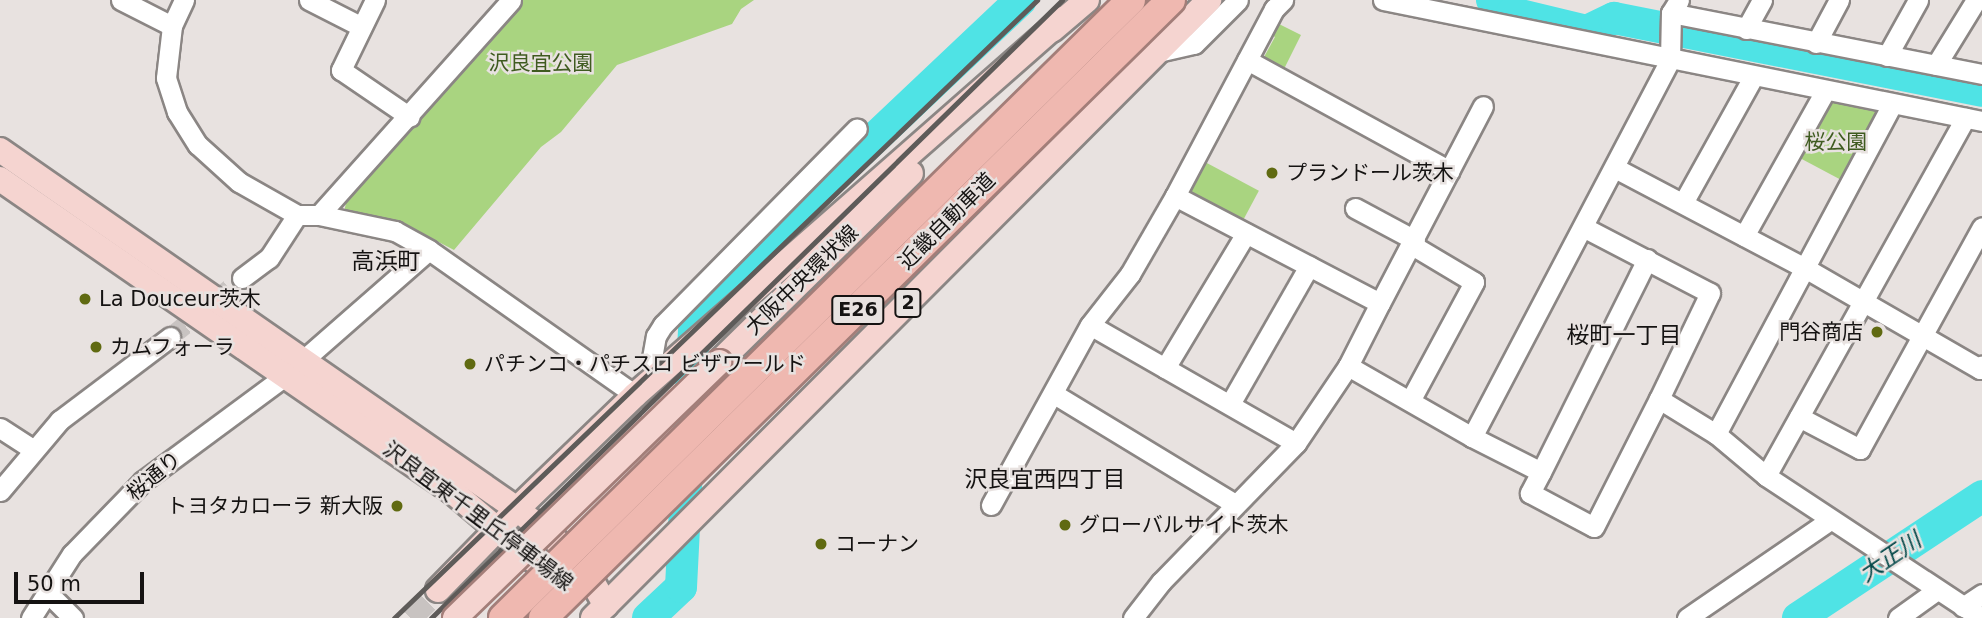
<!DOCTYPE html>
<meta charset="utf-8">
<style>
body{margin:0}
#map{position:relative;width:1982px;height:618px;overflow:hidden;background:#e8e2e0;font-family:"DejaVu Sans","Noto Sans JP",sans-serif}
div>[style]{position:absolute}
[style*='--x']{left:calc(var(--x)*1px);top:calc(var(--y)*1px);width:calc(var(--w)*1px);rotate:calc(var(--a)*1deg)}
.green>*{inset:0;background:#a9d480;transform-origin:0 0}
.river>*{height:32px;margin:-16px;padding:0 16px;transform-origin:16px;border-radius:16px;background:#4fe3e5}
.minor-tunnel>*{height:19px;margin-top:-9.5px;transform-origin:0;background:repeating-linear-gradient(90deg,#c8c3c1 0 19px,transparent 0 29px)}
.major-tunnel>*{height:24px;margin-top:-12px;transform-origin:0;background:repeating-linear-gradient(90deg,#c8c3c1 0 24px,transparent 0 36px)}
.roads{filter:drop-shadow(2px 0 #8b8684) drop-shadow(-2px 0 #8b8684) drop-shadow(0 2px #8b8684) drop-shadow(0 -2px #8b8684)}
.minor>*{height:19px;margin:-9.5px;padding:0 9.5px;transform-origin:9.5px;border-radius:9.5px;background:#fff}
.major>*{height:24px;margin:-12px;padding:0 12px;transform-origin:12px;border-radius:12px;background:#f5d4d0}
.rail>*{height:5px;margin:-2.5px;padding:0 2.5px;transform-origin:2.5px;border-radius:2.5px;background:#5e5b59}
.bridges{filter:drop-shadow(2px 0 #a37e79) drop-shadow(-2px 0 #a37e79) drop-shadow(0 2px #a37e79) drop-shadow(0 -2px #a37e79)}
.major-bridge>*{height:24px;margin:-12px;padding:0 12px;transform-origin:12px;border-radius:12px;background:#f5d4d0}
.highway-bridge>*{height:28px;margin:-14px;padding:0 14px;transform-origin:14px;border-radius:14px;background:#efb8b0}
.dots>*{width:19px;height:19px;translate:-50% -50%;box-sizing:border-box;border:4px solid #e8e2e0;border-radius:50%}
span{translate:-50% -50%;white-space:nowrap;text-align:center;line-height:1.15;-webkit-text-stroke:5px #e8e2e0;paint-order:stroke}
.shield-label span{padding:2px 5px;background:#e8e2e0;border:2px solid;border-radius:5px;-webkit-text-stroke-width:0}
.shield-label{font-size:19px;color:#151312;font-weight:700}
.park-label{font-size:21px;color:#3f5b20}
.poi-label{font-size:21px;color:#151312}
.left{translate:0 -50%;text-align:left}
.right{translate:-100% -50%;text-align:right}
.street-label{font-size:21px;color:#151312}
.neighbourhood-label{font-size:23px;color:#151312}
.water-label{font-size:23px;color:#014748;font-style:italic}
.scale{position:absolute;left:14px;top:572px;width:130px;height:32px;box-sizing:border-box;border:4px solid #151312;border-top:0;padding-left:9px;font-size:21px;line-height:24px;white-space:nowrap;color:#151312;-webkit-text-stroke:5px #e8e2e0;paint-order:stroke}
</style>
<div id="map">
<div class="green">
<i style="clip-path:polygon(521px 0,754px 0,741px 9px,732px 24px,617px 65px,561px 132px,541px 147px,454px 250px,404px 224px,344px 212px,346px 203px,424px 114px,502px 17px)"></i>
<i style="clip-path:polygon(1279px 24px,1301px 35px,1284px 69px,1264px 57px,1275px 37px,1270px 34px)"></i>
<i style="clip-path:polygon(1829px 101px,1881px 111px,1845px 182px,1798px 157px)"></i>
<i style="left:1205px;top:162px;width:61px;height:35px;rotate:28deg"></i>
</div>
<div class="river">
<i style="--x:1492;--y:0;--w:24;--a:33"></i>
<i style="--x:1512;--y:13;--w:77;--a:13.5"></i>
<i style="--x:1587;--y:31;--w:30;--a:-26"></i>
<i style="--x:1614;--y:18;--w:375;--a:11.2"></i>
<i style="--x:648;--y:618;--w:45;--a:-43.2"></i>
<i style="--x:681;--y:587;--w:279;--a:-87.1"></i>
<i style="--x:695;--y:308;--w:448;--a:-43.4"></i>
<i style="--x:1798;--y:618;--w:221;--a:-33.5"></i>
</div>
<div class="minor-tunnel">
<i style="--x:170;--y:337;--w:93;--a:-39.3"></i>
</div>
<div class="major-tunnel">
<i style="--x:410;--y:618;--w:40;--a:-45"></i>
</div>
<div class="roads">
<div class="minor">
<i style="--x:121;--y:0;--w:57;--a:27"></i>
<i style="--x:184;--y:0;--w:29;--a:115"></i>
<i style="--x:172;--y:26;--w:52;--a:96.6"></i>
<i style="--x:166;--y:78;--w:36;--a:72"></i>
<i style="--x:177;--y:112;--w:39;--a:58"></i>
<i style="--x:198;--y:145;--w:55;--a:42.1"></i>
<i style="--x:239;--y:182;--w:67;--a:29.6"></i>
<i style="--x:297;--y:215;--w:22;--a:0"></i>
<i style="--x:319;--y:215;--w:78;--a:11.9"></i>
<i style="--x:395;--y:231;--w:39;--a:29"></i>
<i style="--x:429;--y:250;--w:252;--a:35.1"></i>
<i style="--x:309;--y:0;--w:59;--a:27"></i>
<i style="--x:375;--y:0;--w:78;--a:115.9"></i>
<i style="--x:341;--y:70;--w:83;--a:34.3"></i>
<i style="--x:1383;--y:0;--w:611;--a:11.42"></i>
<i style="--x:1671;--y:13;--w:317;--a:11.1"></i>
<i style="--x:1746;--y:29;--w:33;--a:-61"></i>
<i style="--x:1816;--y:43;--w:49;--a:-61.9"></i>
<i style="--x:1158;--y:52;--w:37;--a:-13"></i>
<i style="--x:1194;--y:44;--w:62;--a:-45"></i>
<i style="--x:1887;--y:56;--w:64;--a:-61"></i>
<i style="--x:1247;--y:60;--w:231;--a:28.7"></i>
<i style="--x:1936;--y:65;--w:76;--a:-58.4"></i>
<i style="--x:1615;--y:168;--w:215;--a:27.8"></i>
<i style="--x:1805;--y:268;--w:202;--a:30"></i>
<i style="--x:1980;--y:369;--w:4;--a:-63"></i>
<i style="--x:1175;--y:196;--w:212;--a:-62.1"></i>
<i style="--x:1274;--y:9;--w:13;--a:-45"></i>
<i style="--x:1683;--y:203;--w:144;--a:-60.9"></i>
<i style="--x:1355;--y:208;--w:68;--a:28.1"></i>
<i style="--x:319;--y:215;--w:288;--a:-48.2"></i>
<i style="--x:1583;--y:227;--w:143;--a:27.5"></i>
<i style="--x:1710;--y:293;--w:118;--a:115.7"></i>
<i style="--x:1744;--y:236;--w:166;--a:-60.8"></i>
<i style="--x:242;--y:278;--w:34;--a:-37"></i>
<i style="--x:269;--y:258;--w:51;--a:-56.9"></i>
<i style="--x:1380;--y:303;--w:222;--a:-62.4"></i>
<i style="--x:1348;--y:366;--w:143;--a:29.8"></i>
<i style="--x:1472;--y:437;--w:77;--a:26.9"></i>
<i style="--x:1541;--y:472;--w:24;--a:118"></i>
<i style="--x:1530;--y:493;--w:72;--a:28"></i>
<i style="--x:1594;--y:527;--w:144;--a:-63.1"></i>
<i style="--x:1659;--y:399;--w:67;--a:31.6"></i>
<i style="--x:1716;--y:434;--w:65;--a:40"></i>
<i style="--x:1766;--y:476;--w:258;--a:33.4"></i>
<i style="--x:1165;--y:368;--w:157;--a:-59"></i>
<i style="--x:656;--y:377;--w:19;--a:-102"></i>
<i style="--x:652;--y:358;--w:22;--a:-80"></i>
<i style="--x:656;--y:336;--w:13;--a:-58"></i>
<i style="--x:663;--y:325;--w:276;--a:-45.4"></i>
<i style="--x:1054;--y:394;--w:212;--a:31.3"></i>
<i style="--x:1410;--y:401;--w:135;--a:-61.7"></i>
<i style="--x:1474;--y:282;--w:72;--a:-149.2"></i>
<i style="--x:1230;--y:404;--w:159;--a:-60.2"></i>
<i style="--x:1799;--y:417;--w:69;--a:27.7"></i>
<i style="--x:1860;--y:449;--w:253;--a:-61.2"></i>
<i style="--x:0;--y:428;--w:40;--a:32.9"></i>
<i style="--x:1716;--y:434;--w:373;--a:-61.9"></i>
<i style="--x:1472;--y:437;--w:426;--a:-62.3"></i>
<i style="--x:1670;--y:60;--w:47;--a:-88.8"></i>
<i style="--x:1671;--y:13;--w:15;--a:-58"></i>
<i style="--x:1541;--y:472;--w:238;--a:-63.5"></i>
<i style="--x:1766;--y:476;--w:410;--a:-60.9"></i>
<i style="--x:0;--y:491;--w:93;--a:-49.8"></i>
<i style="--x:60;--y:420;--w:138;--a:-37"></i>
<i style="--x:991;--y:505;--w:205;--a:-61.2"></i>
<i style="--x:1090;--y:325;--w:65;--a:-51.9"></i>
<i style="--x:1130;--y:274;--w:90;--a:-60"></i>
<i style="--x:1175;--y:196;--w:231;--a:27.6"></i>
<i style="--x:1380;--y:303;--w:71;--a:116.9"></i>
<i style="--x:1348;--y:366;--w:93;--a:124"></i>
<i style="--x:1296;--y:443;--w:237;--a:-150.2"></i>
<i style="--x:47;--y:592;--w:37;--a:45"></i>
<i style="--x:1963;--y:607;--w:23;--a:-34"></i>
<i style="--x:31;--y:618;--w:76;--a:-57.4"></i>
<i style="--x:72;--y:554;--w:102;--a:-45.8"></i>
<i style="--x:143;--y:481;--w:177;--a:-36.5"></i>
<i style="--x:285;--y:376;--w:191;--a:-41.2"></i>
<i style="--x:1133;--y:618;--w:46;--a:-52.1"></i>
<i style="--x:1161;--y:582;--w:194;--a:-45.8"></i>
<i style="--x:1687;--y:618;--w:173;--a:-34.4"></i>
<i style="--x:1898;--y:618;--w:48;--a:-35.7"></i>
</div>
<div class="major">
<i style="--x:1052;--y:30;--w:46;--a:-40.6"></i>
<i style="--x:0;--y:150;--w:629;--a:34.78"></i>
<i style="--x:517;--y:509;--w:82;--a:39.1"></i>
<i style="--x:581;--y:561;--w:51;--a:60.9"></i>
<i style="--x:0;--y:179;--w:551;--a:34.64"></i>
<i style="--x:453;--y:492;--w:143;--a:40.2"></i>
<i style="--x:719;--y:362;--w:269;--a:-44.5"></i>
<i style="--x:438;--y:590;--w:113;--a:-45.7"></i>
<i style="--x:517;--y:509;--w:164;--a:-44"></i>
<i style="--x:635;--y:395;--w:570;--a:-41.3"></i>
<i style="--x:593;--y:618;--w:873;--a:-45.09"></i>
</div>
</div>
<div class="rail">
<i style="--x:394;--y:618;--w:892;--a:-43.86"></i>
<i style="--x:431;--y:618;--w:883;--a:-44.4"></i>
</div>
<div class="bridges">
<div class="major-bridge">
<i style="--x:455;--y:618;--w:368;--a:-44.1"></i>
</div>
<div class="highway-bridge">
<i style="--x:503;--y:618;--w:881;--a:-44.54"></i>
<i style="--x:543;--y:618;--w:881;--a:-44.54"></i>
</div>
</div>
<div class="dots">
<i style="left:1272px;top:173px;background:#606a11"></i>
<i style="left:85px;top:299px;background:#606a11"></i>
<i style="left:1877px;top:332px;background:#606a11"></i>
<i style="left:96px;top:347px;background:#606a11"></i>
<i style="left:470px;top:364px;background:#606a11"></i>
<i style="left:397px;top:506px;background:#606a11"></i>
<i style="left:1065px;top:525px;background:#606a11"></i>
<i style="left:821px;top:544px;background:#606a11"></i>
</div>
<div class="shield-label">
<span style="left:908px;top:303px">2</span>
<span style="left:858px;top:310px">E26</span>
</div>
<div class="park-label">
<span style="left:541px;top:63px">沢良宜公園</span>
<span style="left:1836px;top:142px">桜公園</span>
</div>
<div class="poi-label">
<span class="left" style="left:1286px;top:173px">プランドール茨木</span>
<span class="left" style="left:99px;top:299px">La Douceur茨木</span>
<span class="right" style="left:1863px;top:332px">門谷商店</span>
<span class="left" style="left:110px;top:347px">カムフォーラ</span>
<span class="left" style="left:484px;top:364px">パチンコ・パチスロ ビザワールド</span>
<span class="right" style="left:383px;top:506px">トヨタカローラ 新大阪</span>
<span class="left" style="left:1079px;top:525px">グローバルサイト茨木</span>
<span class="left" style="left:835px;top:544px">コーナン</span>
</div>
<div class="street-label">
<span style="left:947px;top:221px;rotate:-45deg">近畿自動車道</span>
<span style="left:802px;top:280px;rotate:-44deg">大阪中央環状線</span>
<span style="left:154px;top:476px;rotate:-40deg">桜通り</span>
<span style="left:478px;top:516px;rotate:37deg">沢良宜東千里丘停車場線</span>
</div>
<div class="neighbourhood-label">
<span style="left:386px;top:261px">高浜町</span>
<span style="left:1624px;top:335px">桜町一丁目</span>
<span style="left:1045px;top:479px">沢良宜西四丁目</span>
</div>
<div class="water-label">
<span style="left:1890px;top:557px;rotate:-34deg">大正川</span>
</div>
<div class="scale">50 m</div>
</div>
